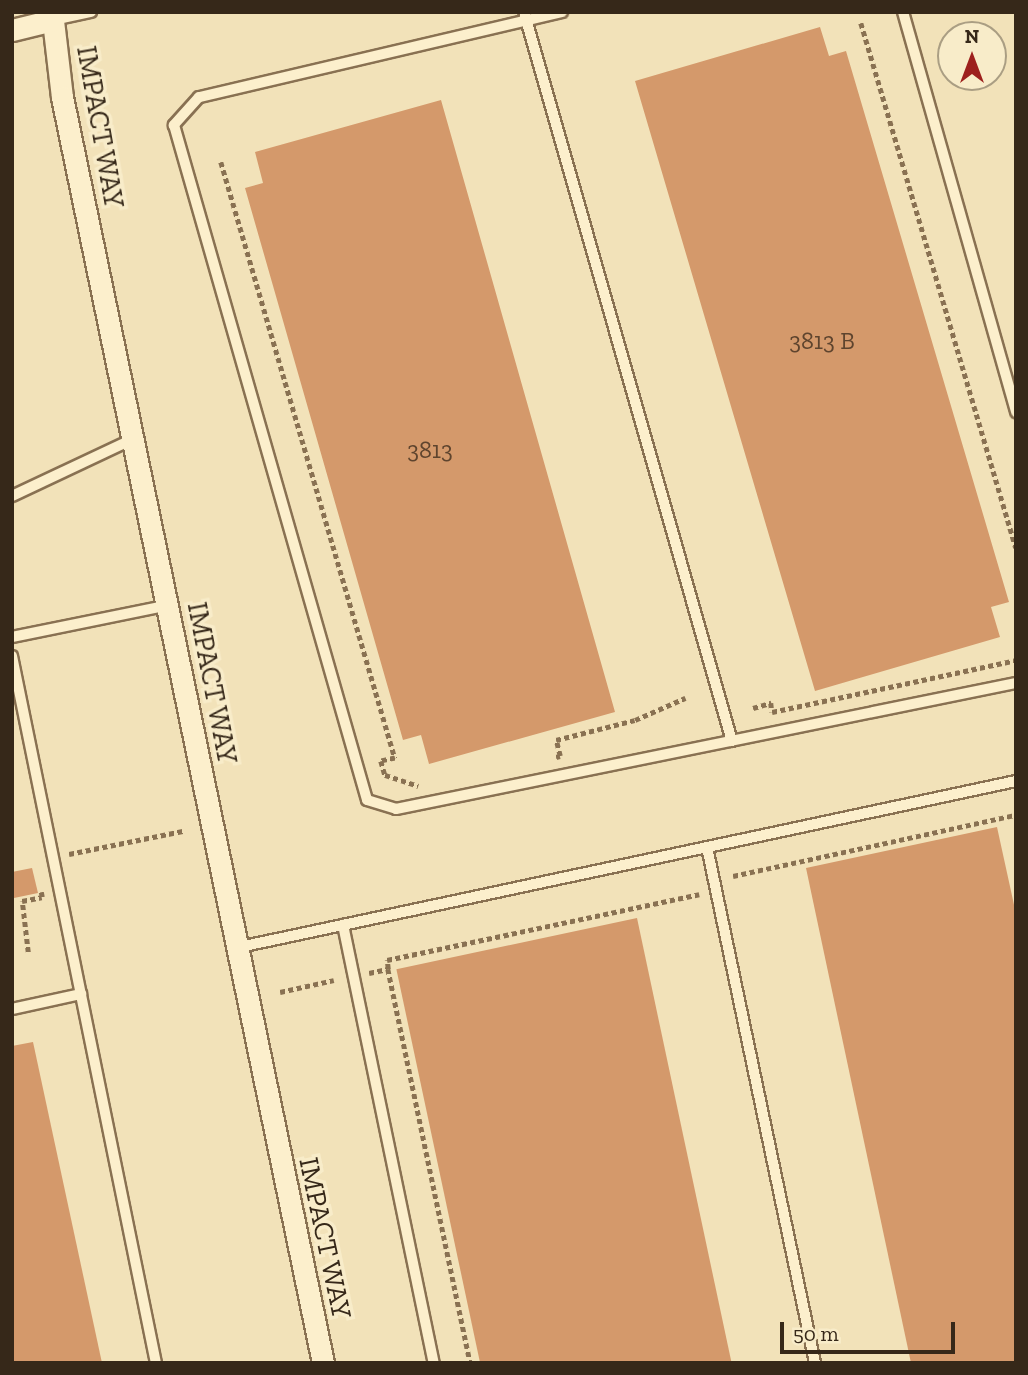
<!DOCTYPE html>
<style>
body{margin:0}
#map{position:relative;width:1028px;height:1375px;overflow:hidden;background:#f2e2b9;font-family:"Zilla Slab",serif}
div>[style]{position:absolute}
[style*='--x']{left:calc(var(--x)*1px);top:calc(var(--y)*1px);width:calc(var(--w)*1px);rotate:calc(var(--a)*1deg)}
.building>*{inset:0;background:#d4996b;transform-origin:0 0}
.path>*{height:4.5px;margin-top:-2.25px;transform-origin:0;background:repeating-linear-gradient(90deg,#897152 0 5px,transparent 0 8.5px)}
.roads{filter:drop-shadow(2px 0 #897152) drop-shadow(-2px 0 #897152) drop-shadow(0 2px #897152) drop-shadow(0 -2px #897152)}
.lane>*{height:10px;margin:-5px;padding:0 5px;transform-origin:5px;border-radius:5px;background:#fcefcc}
.street>*{height:21px;margin:-10.5px;padding:0 10.5px;transform-origin:10.5px;border-radius:10.5px;background:#fcefcc}
span{translate:-50% -50%;white-space:nowrap;text-align:center;line-height:1.15;-webkit-text-stroke:7px #f8ecc9;paint-order:stroke}
.number-label{font-size:24px;color:#5e442e}
.number-label span{-webkit-text-stroke-width:0}
.street-label{font-size:28px;color:#362819}
.frame{position:absolute;inset:0;border:14px solid #362819;pointer-events:none}
.north{position:absolute;left:937px;top:21px;width:70px;height:70px;box-sizing:border-box;background:#f8ecc9;border:2px solid #aa9e83;border-radius:50%;rotate:0deg;font-size:19px;font-weight:700;line-height:28px;text-align:center;color:#362819}
.north::after{content:'';display:block;margin:auto;width:24px;height:32px;background:#9d201d;clip-path:polygon(50% 0,100% 100%,50% 72%,0 100%)}
.scale{position:absolute;left:780px;top:1322px;width:175px;height:32px;box-sizing:border-box;border:4px solid #362819;border-top:0;padding-left:9px;font-size:21px;line-height:24px;white-space:nowrap;color:#362819;-webkit-text-stroke:5px #f8ecc9;paint-order:stroke}
</style>
<div id="map">
<div class="building">
<i style="clip-path:polygon(820px 27px,829px 56px,846px 51px,1009px 602px,991px 607px,1000px 637px,815px 691px,635px 81px)"></i>
<i style="clip-path:polygon(441px 100px,615px 712px,429px 764px,421px 735px,403px 740px,245px 188px,263px 183px,255px 152px)"></i>
<i style="clip-path:polygon(997px 827px,1016px 914px,1016px 1363px,911px 1363px,806px 868px)"></i>
<i style="clip-path:polygon(32px 868px,38px 893px,14px 898px,12px 872px)"></i>
<i style="left:637px;top:918px;width:455px;height:246px;rotate:78deg"></i>
<i style="clip-path:polygon(33px 1042px,102px 1363px,12px 1363px,12px 1046px)"></i>
</div>
<div class="path">
<i style="--x:861;--y:23;--w:547;--a:73.55"></i>
<i style="--x:221;--y:162;--w:621;--a:73.73"></i>
<i style="--x:395;--y:758;--w:14;--a:168"></i>
<i style="--x:381;--y:761;--w:15;--a:74"></i>
<i style="--x:385;--y:775;--w:35;--a:18"></i>
<i style="--x:753;--y:708;--w:19;--a:-16"></i>
<i style="--x:771;--y:703;--w:9;--a:84"></i>
<i style="--x:772;--y:712;--w:249;--a:-12"></i>
<i style="--x:556;--y:757;--w:4;--a:-14"></i>
<i style="--x:560;--y:756;--w:16;--a:-104"></i>
<i style="--x:556;--y:740;--w:81;--a:-14.2"></i>
<i style="--x:635;--y:720;--w:55;--a:-23.7"></i>
<i style="--x:69;--y:854;--w:116;--a:-11.4"></i>
<i style="--x:733;--y:876;--w:289;--a:-12.2"></i>
<i style="--x:28;--y:952;--w:51;--a:-96.7"></i>
<i style="--x:22;--y:901;--w:20;--a:-11"></i>
<i style="--x:42;--y:897;--w:5;--a:-101"></i>
<i style="--x:388;--y:969;--w:402;--a:78.2"></i>
<i style="--x:369;--y:973;--w:19;--a:-12"></i>
<i style="--x:388;--y:969;--w:9;--a:-96"></i>
<i style="--x:387;--y:960;--w:319;--a:-11.9"></i>
<i style="--x:280;--y:992;--w:55;--a:-12.5"></i>
</div>
<div class="roads">
<div class="lane">
<i style="--x:524;--y:12;--w:758;--a:74.08"></i>
<i style="--x:562;--y:12;--w:373;--a:166.8"></i>
<i style="--x:199;--y:97;--w:38;--a:132"></i>
<i style="--x:174;--y:125;--w:702;--a:74.04"></i>
<i style="--x:367;--y:800;--w:30;--a:17"></i>
<i style="--x:396;--y:809;--w:633;--a:-11.49"></i>
<i style="--x:903;--y:12;--w:416;--a:74.2"></i>
<i style="--x:53;--y:20;--w:39;--a:-12"></i>
<i style="--x:12;--y:496;--w:134;--a:-25.2"></i>
<i style="--x:12;--y:637;--w:160;--a:-11.5"></i>
<i style="--x:12;--y:656;--w:722;--a:78.49"></i>
<i style="--x:707;--y:847;--w:527;--a:78.18"></i>
<i style="--x:343;--y:925;--w:447;--a:78.3"></i>
<i style="--x:235;--y:948;--w:799;--a:-12.07"></i>
<i style="--x:12;--y:1009;--w:71;--a:-12.3"></i>
</div>
<div class="street">
<i style="--x:52;--y:12;--w:86;--a:83.3"></i>
<i style="--x:62;--y:97;--w:1293;--a:78.35"></i>
<i style="--x:12;--y:30;--w:42;--a:-13.7"></i>
</div>
</div>
<div class="number-label">
<span style="left:822px;top:341px">3813 B</span>
<span style="left:430px;top:450px">3813</span>
</div>
<div class="street-label">
<span style="left:100px;top:127px;rotate:80deg">IMPACT WAY</span>
<span style="left:212px;top:683px;rotate:79deg">IMPACT WAY</span>
<span style="left:325px;top:1238px;rotate:78deg">IMPACT WAY</span>
</div>
<div class="frame"></div>
<div class="north">N</div>
<div class="scale">50 m</div>
</div>
